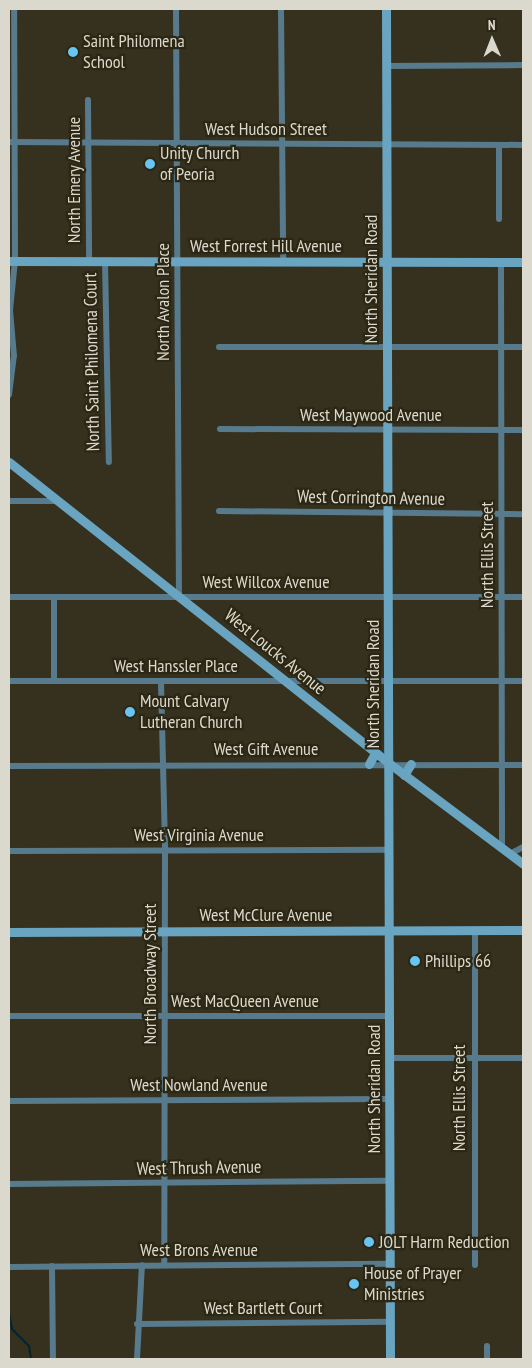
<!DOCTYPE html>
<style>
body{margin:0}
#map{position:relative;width:532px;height:1368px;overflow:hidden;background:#35311e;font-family:"PT Sans Narrow",sans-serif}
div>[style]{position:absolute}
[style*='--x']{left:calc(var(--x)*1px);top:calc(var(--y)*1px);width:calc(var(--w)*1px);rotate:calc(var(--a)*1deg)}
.stream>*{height:2px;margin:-1px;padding:0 1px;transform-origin:1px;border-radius:1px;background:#042330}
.street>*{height:6px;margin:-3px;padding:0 3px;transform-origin:3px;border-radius:3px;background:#577b8d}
.secondary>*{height:9px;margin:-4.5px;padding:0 4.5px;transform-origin:4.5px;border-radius:4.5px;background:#69a4c1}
.dots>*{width:14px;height:14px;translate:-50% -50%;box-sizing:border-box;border:2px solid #2b2714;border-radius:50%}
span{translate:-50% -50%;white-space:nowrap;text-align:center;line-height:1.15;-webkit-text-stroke:4.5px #2b2714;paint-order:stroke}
.poi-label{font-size:18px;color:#dbd9cd}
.left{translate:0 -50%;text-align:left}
.street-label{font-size:18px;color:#dbd9cd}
.frame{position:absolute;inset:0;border:10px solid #dbd9cd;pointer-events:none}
.north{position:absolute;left:467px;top:15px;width:50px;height:50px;-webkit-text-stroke:4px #2b2714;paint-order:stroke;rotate:359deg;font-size:14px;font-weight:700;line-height:20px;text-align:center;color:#dbd9cd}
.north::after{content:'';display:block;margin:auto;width:18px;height:22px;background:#dbd9cd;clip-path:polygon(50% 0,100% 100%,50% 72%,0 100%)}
</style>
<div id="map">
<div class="stream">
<i style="--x:9;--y:1313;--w:16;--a:79"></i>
<i style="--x:12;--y:1329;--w:24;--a:45"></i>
<i style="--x:29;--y:1346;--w:13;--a:81"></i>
</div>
<div class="street">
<i style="--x:176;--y:9;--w:587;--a:89.71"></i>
<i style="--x:281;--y:9;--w:252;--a:89.5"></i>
<i style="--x:386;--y:66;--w:137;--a:-0.4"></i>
<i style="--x:88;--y:100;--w:161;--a:89.6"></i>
<i style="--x:9;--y:142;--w:514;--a:0.33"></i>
<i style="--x:499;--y:145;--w:74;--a:90"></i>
<i style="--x:105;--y:261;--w:201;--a:88.9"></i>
<i style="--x:501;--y:262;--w:586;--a:89.9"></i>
<i style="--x:219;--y:347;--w:304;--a:0"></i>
<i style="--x:9;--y:395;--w:39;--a:-83"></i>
<i style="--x:14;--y:356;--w:46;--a:-95"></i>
<i style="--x:10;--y:310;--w:49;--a:-84.2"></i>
<i style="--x:15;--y:261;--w:252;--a:-90.2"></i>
<i style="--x:220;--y:429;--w:303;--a:0.2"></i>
<i style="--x:9;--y:501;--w:49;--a:0"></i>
<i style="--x:219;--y:511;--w:304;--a:0.6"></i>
<i style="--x:9;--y:597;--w:514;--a:0"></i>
<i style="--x:9;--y:681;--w:514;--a:0"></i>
<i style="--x:54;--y:681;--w:84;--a:-90"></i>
<i style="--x:161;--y:682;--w:168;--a:88.6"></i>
<i style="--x:165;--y:850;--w:415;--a:90.1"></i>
<i style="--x:9;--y:766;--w:514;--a:-0.11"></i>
<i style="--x:9;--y:851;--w:381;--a:-0.2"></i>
<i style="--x:510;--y:854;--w:15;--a:-28"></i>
<i style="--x:9;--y:1016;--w:381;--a:0"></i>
<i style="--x:390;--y:1058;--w:133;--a:0"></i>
<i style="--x:9;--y:1101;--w:381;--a:-0.3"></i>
<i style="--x:9;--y:1184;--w:381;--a:-0.5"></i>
<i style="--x:475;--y:1265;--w:334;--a:-90"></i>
<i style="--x:52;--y:1266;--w:93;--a:89.4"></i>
<i style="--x:9;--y:1267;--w:381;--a:-0.5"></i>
<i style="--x:137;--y:1324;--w:253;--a:-0.5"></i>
<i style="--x:487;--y:1346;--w:13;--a:90"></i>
<i style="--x:137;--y:1359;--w:94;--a:-87"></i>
</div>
<div class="secondary">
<i style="--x:386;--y:9;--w:1350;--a:89.83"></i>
<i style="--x:9;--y:261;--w:514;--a:0.11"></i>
<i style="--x:9;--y:462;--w:486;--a:38.4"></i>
<i style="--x:390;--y:764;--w:166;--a:36.9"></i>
<i style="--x:369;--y:764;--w:13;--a:-61"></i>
<i style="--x:404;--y:775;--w:13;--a:-58"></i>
<i style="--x:9;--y:932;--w:514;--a:-0.22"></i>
</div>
<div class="dots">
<i style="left:73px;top:52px;background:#68c4f0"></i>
<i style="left:150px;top:164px;background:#68c4f0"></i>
<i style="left:130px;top:712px;background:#68c4f0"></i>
<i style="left:415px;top:961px;background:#68c4f0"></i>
<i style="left:369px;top:1242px;background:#68c4f0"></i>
<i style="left:354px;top:1284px;background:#68c4f0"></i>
</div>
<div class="poi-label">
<span class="left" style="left:83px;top:52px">Saint Philomena<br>School</span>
<span class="left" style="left:160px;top:164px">Unity Church<br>of Peoria</span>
<span class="left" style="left:140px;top:712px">Mount Calvary<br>Lutheran Church</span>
<span class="left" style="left:425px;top:961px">Phillips 66</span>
<span class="left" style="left:379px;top:1242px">JOLT Harm Reduction</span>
<span class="left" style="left:364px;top:1284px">House of Prayer<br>Ministries</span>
</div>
<div class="street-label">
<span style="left:266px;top:129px">West Hudson Street</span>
<span style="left:74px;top:180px;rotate:-90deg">North Emery Avenue</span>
<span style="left:266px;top:246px">West Forrest Hill Avenue</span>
<span style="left:371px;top:279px;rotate:-90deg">North Sheridan Road</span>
<span style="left:163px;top:302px;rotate:-90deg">North Avalon Place</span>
<span style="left:92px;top:362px;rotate:-91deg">North Saint Philomena Court</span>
<span style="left:371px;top:415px">West Maywood Avenue</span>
<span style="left:371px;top:498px;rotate:1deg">West Corrington Avenue</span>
<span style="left:487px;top:555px;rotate:-90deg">North Ellis Street</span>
<span style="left:266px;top:582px">West Willcox Avenue</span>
<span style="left:275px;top:652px;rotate:39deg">West Loucks Avenue</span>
<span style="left:176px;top:666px">West Hanssler Place</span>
<span style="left:373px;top:684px;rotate:-90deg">North Sheridan Road</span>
<span style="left:266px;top:749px">West Gift Avenue</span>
<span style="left:199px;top:835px">West Virginia Avenue</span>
<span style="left:266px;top:915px">West McClure Avenue</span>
<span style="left:150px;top:974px;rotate:-90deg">North Broadway Street</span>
<span style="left:245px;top:1001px">West MacQueen Avenue</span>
<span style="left:199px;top:1085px">West Nowland Avenue</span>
<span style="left:374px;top:1089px;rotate:-90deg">North Sheridan Road</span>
<span style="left:459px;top:1098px;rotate:-90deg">North Ellis Street</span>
<span style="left:199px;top:1168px;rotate:-1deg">West Thrush Avenue</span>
<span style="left:199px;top:1250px">West Brons Avenue</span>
<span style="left:263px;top:1308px">West Bartlett Court</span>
</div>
<div class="frame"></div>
<div class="north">N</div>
</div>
